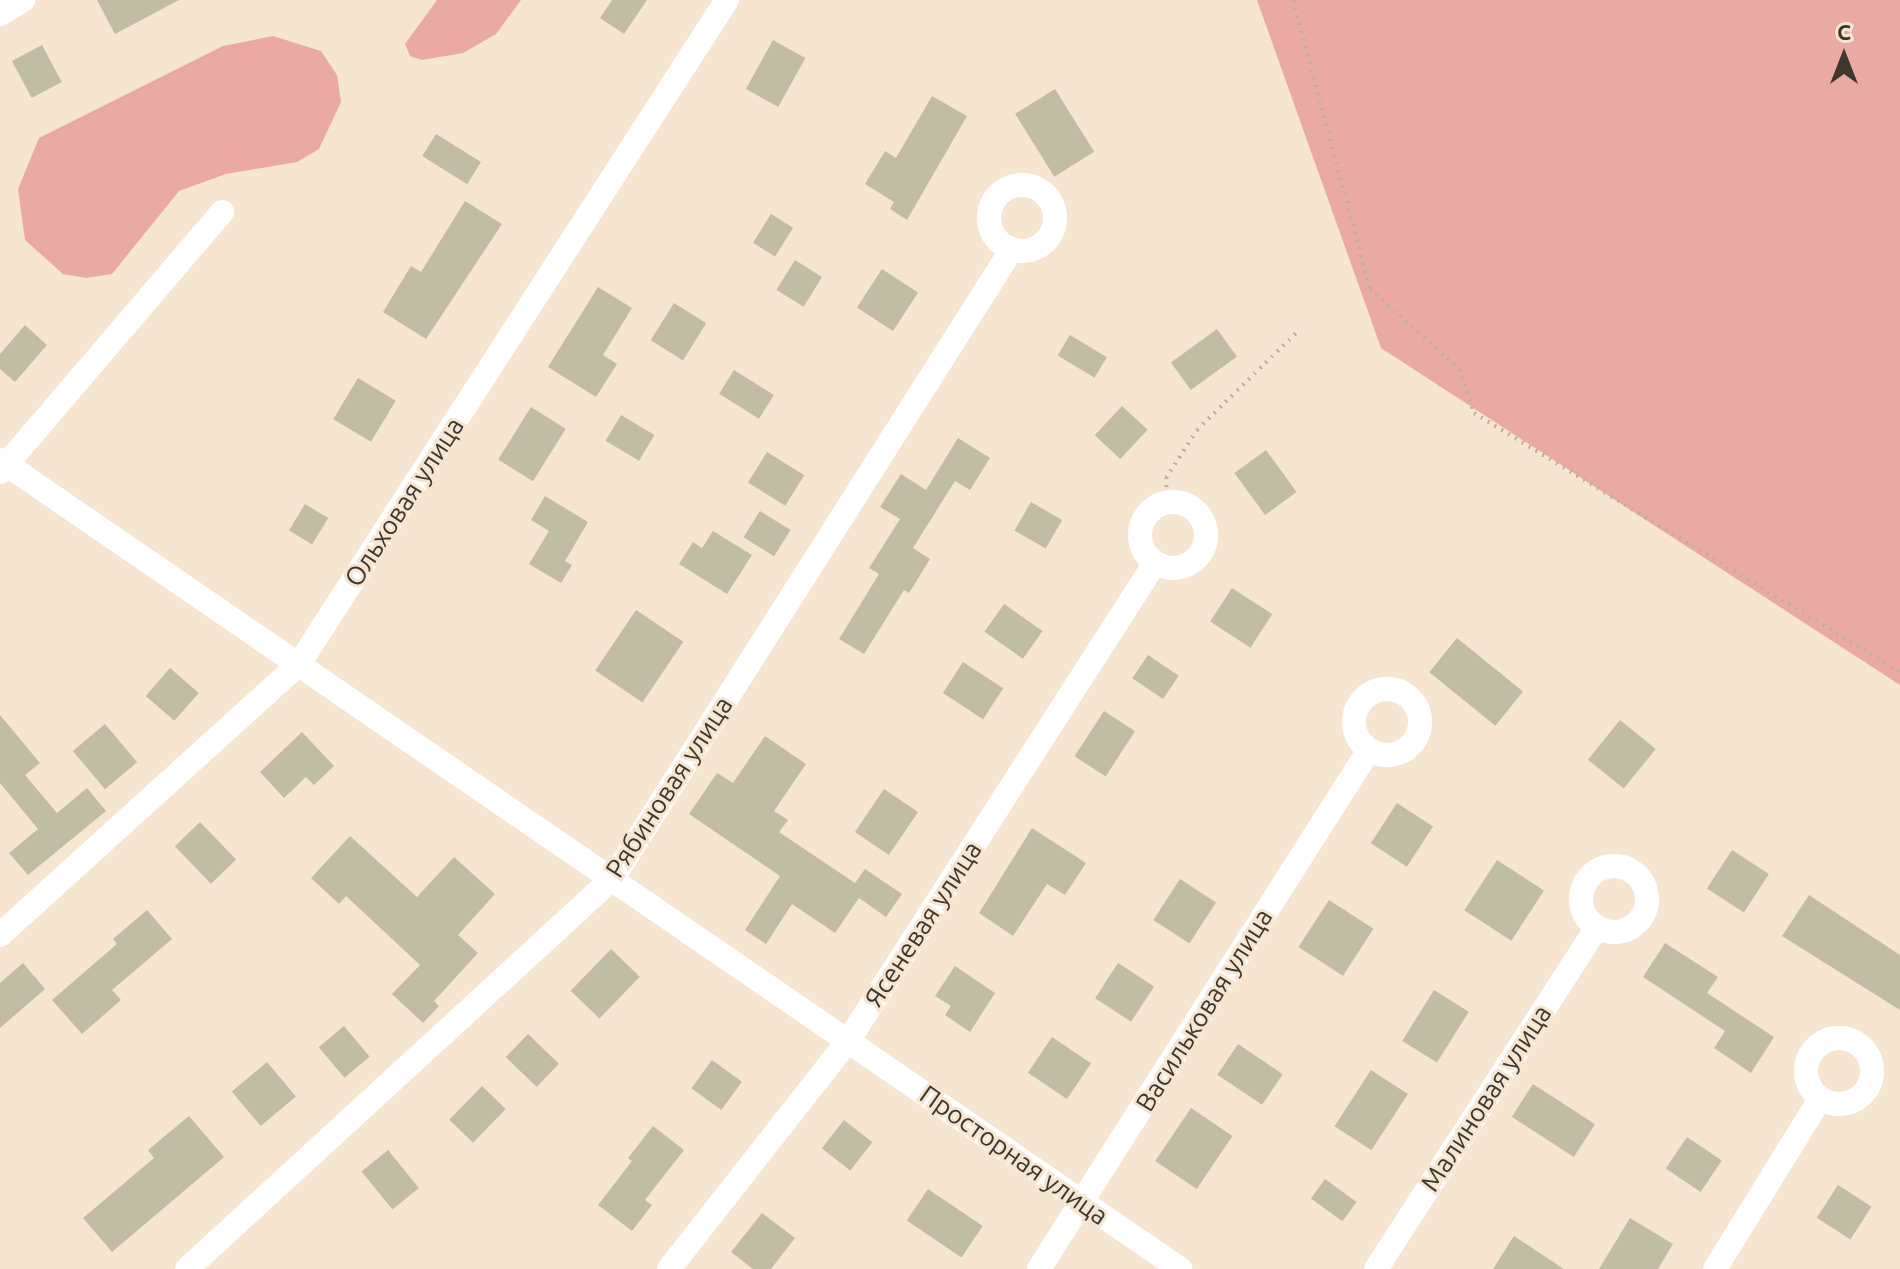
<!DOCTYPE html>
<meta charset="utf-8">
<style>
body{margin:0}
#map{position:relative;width:1900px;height:1269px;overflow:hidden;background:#f6e5d0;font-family:Ubuntu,sans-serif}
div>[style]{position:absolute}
.green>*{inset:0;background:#eba9a4}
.building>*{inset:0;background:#c1bda5;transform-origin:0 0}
.path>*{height:4px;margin-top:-2px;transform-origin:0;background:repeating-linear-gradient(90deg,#beb09f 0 2px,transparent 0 8px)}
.minor>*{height:24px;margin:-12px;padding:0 12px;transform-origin:12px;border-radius:12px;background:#fff}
.minor>.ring{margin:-12px;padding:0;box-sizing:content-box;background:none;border:24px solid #fff;border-radius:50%}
span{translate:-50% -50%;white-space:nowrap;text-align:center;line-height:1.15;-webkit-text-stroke:6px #f6e5d0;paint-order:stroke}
.street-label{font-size:26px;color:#3e372f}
.north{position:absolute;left:1804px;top:16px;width:80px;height:80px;-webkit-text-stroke:6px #f6e5d0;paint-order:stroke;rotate:0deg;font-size:22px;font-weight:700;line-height:32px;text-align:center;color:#3e372f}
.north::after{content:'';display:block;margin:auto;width:28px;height:36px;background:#3e372f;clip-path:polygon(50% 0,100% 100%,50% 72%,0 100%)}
</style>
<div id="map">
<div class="green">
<i style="clip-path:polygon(437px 0,521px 0,496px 34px,463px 53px,422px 60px,410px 56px,405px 44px)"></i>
<i style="clip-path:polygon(1257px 0,1900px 0,1900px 685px,1381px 348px)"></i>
<i style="clip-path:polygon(273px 36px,321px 51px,337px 75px,341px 102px,319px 149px,297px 162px,226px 174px,179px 191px,112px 274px,86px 278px,63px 274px,25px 240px,18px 189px,39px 138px,223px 46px)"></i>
</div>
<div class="building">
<i style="clip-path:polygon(97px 0,179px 0,115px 34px)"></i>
<i style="clip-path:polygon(612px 0,647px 0,624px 34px,600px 18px)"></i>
<i style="left:773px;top:40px;width:37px;height:56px;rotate:29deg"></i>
<i style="left:42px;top:45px;width:42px;height:34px;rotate:62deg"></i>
<i style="left:1055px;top:89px;width:74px;height:47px;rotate:58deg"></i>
<i style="clip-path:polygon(932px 96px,967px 116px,907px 220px,890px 209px,894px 202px,865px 184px,885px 151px,896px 158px)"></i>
<i style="left:436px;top:134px;width:53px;height:26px;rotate:32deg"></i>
<i style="clip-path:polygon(465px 201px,502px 224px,426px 339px,383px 312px,411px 266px,421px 272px)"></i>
<i style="left:771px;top:214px;width:26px;height:34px;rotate:32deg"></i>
<i style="left:795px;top:260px;width:32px;height:35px;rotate:32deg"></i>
<i style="left:882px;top:269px;width:43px;height:46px;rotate:33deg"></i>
<i style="clip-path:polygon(598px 287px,632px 308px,603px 355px,617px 364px,596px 397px,548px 367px)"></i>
<i style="left:674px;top:303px;width:38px;height:44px;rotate:32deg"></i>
<i style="clip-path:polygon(25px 325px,47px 345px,15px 382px,0 369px,0 354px)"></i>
<i style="left:1217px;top:329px;width:34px;height:57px;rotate:54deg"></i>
<i style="left:1070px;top:335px;width:43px;height:24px;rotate:31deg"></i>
<i style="left:734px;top:370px;width:47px;height:28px;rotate:32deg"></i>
<i style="left:358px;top:378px;width:44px;height:48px;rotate:31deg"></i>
<i style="left:1122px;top:406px;width:35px;height:40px;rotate:43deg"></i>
<i style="left:531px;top:407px;width:41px;height:62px;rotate:32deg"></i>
<i style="left:621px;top:415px;width:39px;height:30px;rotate:31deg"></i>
<i style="clip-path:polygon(958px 438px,990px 458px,970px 490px,955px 481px,913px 548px,930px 559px,909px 593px,904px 590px,864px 654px,839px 639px,879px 574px,869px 568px,900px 519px,880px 507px,901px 474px,926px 490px)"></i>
<i style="left:1266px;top:450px;width:52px;height:39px;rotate:54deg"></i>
<i style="left:767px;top:452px;width:44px;height:36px;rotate:32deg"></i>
<i style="clip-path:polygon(545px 496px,588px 522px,565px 561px,572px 565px,561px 583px,529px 564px,549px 531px,531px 520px)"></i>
<i style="left:1031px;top:502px;width:36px;height:33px;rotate:30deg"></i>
<i style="left:305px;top:504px;width:27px;height:31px;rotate:31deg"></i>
<i style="left:760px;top:511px;width:36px;height:31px;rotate:32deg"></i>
<i style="clip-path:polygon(713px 531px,752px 555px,727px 594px,679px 564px,693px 542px,702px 548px)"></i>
<i style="left:1232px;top:588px;width:48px;height:40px;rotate:33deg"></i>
<i style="left:1004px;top:604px;width:47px;height:34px;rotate:35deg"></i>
<i style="left:636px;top:610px;width:57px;height:73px;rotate:34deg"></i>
<i style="left:1457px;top:638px;width:85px;height:44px;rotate:39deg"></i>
<i style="left:1148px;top:655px;width:37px;height:28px;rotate:34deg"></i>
<i style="left:963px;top:662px;width:48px;height:37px;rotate:33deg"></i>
<i style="left:170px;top:668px;width:38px;height:37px;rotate:41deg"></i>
<i style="left:1104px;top:711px;width:37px;height:54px;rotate:33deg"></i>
<i style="clip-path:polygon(0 715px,40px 763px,25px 775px,57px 813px,87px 788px,106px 811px,28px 875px,9px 853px,38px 829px,0 783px)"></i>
<i style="left:1620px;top:720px;width:46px;height:51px;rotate:39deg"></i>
<i style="left:105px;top:724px;width:50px;height:42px;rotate:50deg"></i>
<i style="clip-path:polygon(302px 732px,334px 766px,314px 785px,306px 777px,284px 798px,260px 772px)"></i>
<i style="clip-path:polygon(765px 736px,806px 764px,774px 811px,788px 820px,779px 832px,855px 883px,865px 869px,902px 894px,886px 917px,859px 898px,835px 933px,792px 904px,766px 944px,745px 930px,780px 876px,689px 814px,717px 773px,733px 783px)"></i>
<i style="left:884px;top:789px;width:41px;height:52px;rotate:34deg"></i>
<i style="left:1397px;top:803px;width:43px;height:48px;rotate:33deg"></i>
<i style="left:200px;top:822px;width:52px;height:35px;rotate:46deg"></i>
<i style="clip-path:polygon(1032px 828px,1086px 863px,1065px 895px,1047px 884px,1013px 936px,979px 913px)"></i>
<i style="clip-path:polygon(350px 836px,417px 897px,454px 857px,495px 894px,458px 935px,478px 953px,434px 1001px,439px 1006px,423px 1023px,392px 994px,420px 965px,346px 896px,339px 904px,311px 878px)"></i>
<i style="left:1732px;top:850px;width:44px;height:46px;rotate:33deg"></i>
<i style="left:1497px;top:860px;width:56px;height:60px;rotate:33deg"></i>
<i style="left:1180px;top:879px;width:43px;height:49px;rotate:33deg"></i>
<i style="clip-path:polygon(1809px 895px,1900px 955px,1900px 1010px,1782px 936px)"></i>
<i style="left:1329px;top:900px;width:53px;height:56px;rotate:33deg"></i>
<i style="clip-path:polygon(147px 910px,172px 939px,112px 990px,121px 1000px,82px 1034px,52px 1000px,117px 944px,113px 939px)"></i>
<i style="clip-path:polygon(1665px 943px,1718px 977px,1707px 993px,1774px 1037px,1751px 1073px,1714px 1048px,1725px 1031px,1643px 977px)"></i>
<i style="left:611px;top:949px;width:40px;height:58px;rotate:44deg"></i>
<i style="clip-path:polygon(23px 963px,45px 989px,0 1028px,0 983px)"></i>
<i style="left:1118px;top:963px;width:43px;height:42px;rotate:33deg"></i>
<i style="clip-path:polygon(955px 966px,995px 993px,970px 1032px,945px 1015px,951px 1006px,935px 996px)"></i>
<i style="left:1434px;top:990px;width:41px;height:60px;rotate:32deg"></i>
<i style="left:344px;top:1026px;width:40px;height:33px;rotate:50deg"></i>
<i style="left:528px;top:1034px;width:43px;height:32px;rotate:44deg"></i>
<i style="left:1052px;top:1037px;width:47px;height:43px;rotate:34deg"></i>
<i style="left:1238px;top:1044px;width:54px;height:37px;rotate:34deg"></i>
<i style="left:712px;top:1060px;width:37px;height:35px;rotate:36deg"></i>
<i style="left:267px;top:1062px;width:45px;height:46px;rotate:50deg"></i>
<i style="left:1371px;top:1070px;width:44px;height:67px;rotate:33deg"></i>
<i style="left:1533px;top:1084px;width:74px;height:39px;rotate:33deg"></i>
<i style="left:482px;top:1086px;width:33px;height:47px;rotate:44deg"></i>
<i style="left:1191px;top:1108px;width:50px;height:64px;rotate:34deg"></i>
<i style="clip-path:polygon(189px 1116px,224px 1157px,112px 1252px,83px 1218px,154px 1158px,148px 1150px)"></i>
<i style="left:844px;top:1120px;width:36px;height:36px;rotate:38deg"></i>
<i style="clip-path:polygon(653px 1126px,684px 1150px,645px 1200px,652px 1205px,632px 1231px,598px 1205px,632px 1161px,628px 1158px)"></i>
<i style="left:1687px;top:1137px;width:42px;height:38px;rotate:34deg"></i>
<i style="left:388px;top:1150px;width:49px;height:34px;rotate:51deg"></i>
<i style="left:1325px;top:1179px;width:39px;height:24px;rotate:36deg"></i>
<i style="left:1838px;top:1185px;width:40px;height:39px;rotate:33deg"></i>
<i style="left:928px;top:1189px;width:66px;height:38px;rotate:34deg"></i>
<i style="clip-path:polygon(762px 1213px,795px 1238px,771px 1269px,753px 1269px,731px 1252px)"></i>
<i style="clip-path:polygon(1630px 1218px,1673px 1244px,1658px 1269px,1599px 1269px)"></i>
<i style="clip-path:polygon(1514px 1236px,1564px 1269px,1493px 1269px)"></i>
</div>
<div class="path">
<i style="left:1293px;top:0;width:299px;rotate:75.1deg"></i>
<i style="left:1370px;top:289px;width:120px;rotate:42deg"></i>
<i style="left:1459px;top:369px;width:46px;rotate:71.2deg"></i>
<i style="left:1474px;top:413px;width:499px;rotate:31.3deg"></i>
<i style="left:1167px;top:503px;width:25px;rotate:-92deg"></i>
<i style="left:1166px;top:478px;width:57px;rotate:-57.1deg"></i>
<i style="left:1197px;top:430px;width:143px;rotate:-44.4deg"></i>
</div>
<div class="minor">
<i style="left:0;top:14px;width:27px;rotate:-31deg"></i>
<i class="ring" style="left:989px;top:185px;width:42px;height:42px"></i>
<i style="left:0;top:460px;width:1431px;rotate:34.43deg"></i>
<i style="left:0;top:472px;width:342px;rotate:-49.5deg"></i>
<i class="ring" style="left:1140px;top:502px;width:42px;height:42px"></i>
<i class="ring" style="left:1354px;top:689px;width:42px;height:42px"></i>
<i class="ring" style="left:1581px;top:866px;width:42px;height:42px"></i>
<i style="left:0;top:935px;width:404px;rotate:-42.2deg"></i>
<i style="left:299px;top:664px;width:790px;rotate:-57.2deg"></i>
<i class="ring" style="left:1806px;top:1038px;width:42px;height:42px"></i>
<i style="left:187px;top:1269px;width:578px;rotate:-42.55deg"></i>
<i style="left:613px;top:878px;width:745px;rotate:-57.61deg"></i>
<i style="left:669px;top:1269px;width:290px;rotate:-51.9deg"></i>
<i style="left:848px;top:1041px;width:568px;rotate:-57.29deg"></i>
<i style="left:1039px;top:1269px;width:615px;rotate:-57.55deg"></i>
<i style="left:1376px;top:1269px;width:407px;rotate:-57.1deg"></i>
<i style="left:1715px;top:1269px;width:200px;rotate:-58.3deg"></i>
</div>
<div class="street-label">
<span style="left:404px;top:502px;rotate:-57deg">Ольховая улица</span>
<span style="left:669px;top:787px;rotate:-57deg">Рябиновая улица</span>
<span style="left:923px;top:924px;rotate:-57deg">Ясеневая улица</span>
<span style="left:1204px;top:1010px;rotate:-58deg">Васильковая улица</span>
<span style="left:1486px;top:1098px;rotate:-57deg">Малиновая улица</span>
<span style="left:1014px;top:1155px;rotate:35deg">Просторная улица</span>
</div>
<div class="north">С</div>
</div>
